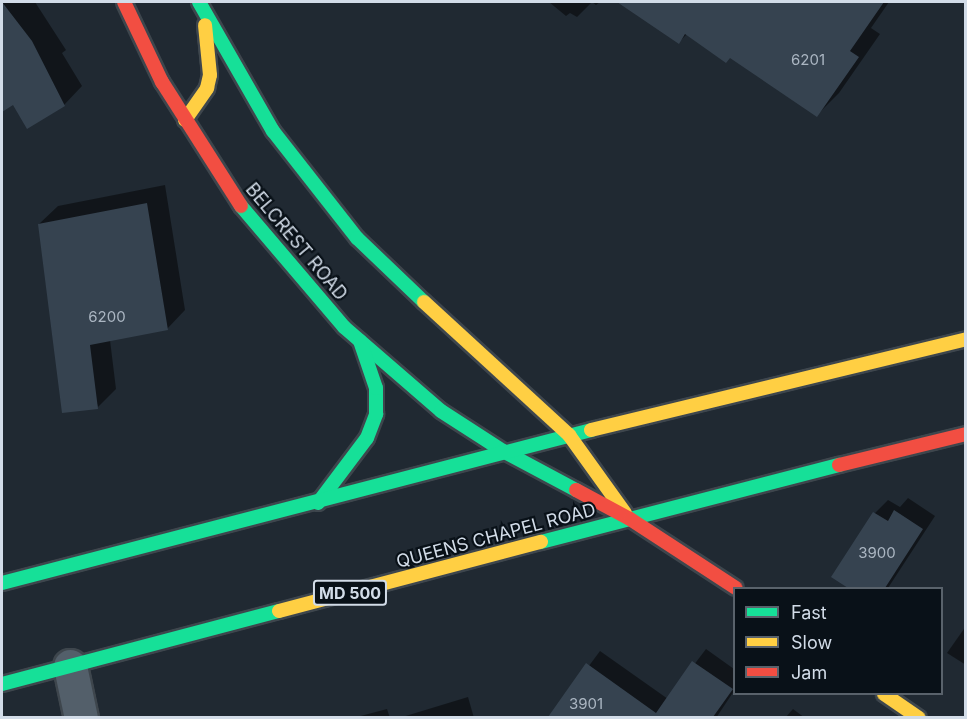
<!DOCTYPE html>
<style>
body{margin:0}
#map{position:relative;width:967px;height:719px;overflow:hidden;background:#202932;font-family:Inter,sans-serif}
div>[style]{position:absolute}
.shadow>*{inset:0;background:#0007}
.building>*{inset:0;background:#364350}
.roads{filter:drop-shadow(2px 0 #3e464d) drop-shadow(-2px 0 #3e464d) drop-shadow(0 2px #3e464d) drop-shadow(0 -2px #3e464d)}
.street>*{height:33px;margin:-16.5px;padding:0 16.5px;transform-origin:16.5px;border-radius:16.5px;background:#535f6a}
.fast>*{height:14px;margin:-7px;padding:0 7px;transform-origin:7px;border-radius:7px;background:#16e098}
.slow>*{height:14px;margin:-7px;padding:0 7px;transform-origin:7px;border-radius:7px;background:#ffcf43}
.jam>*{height:14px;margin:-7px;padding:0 7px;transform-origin:7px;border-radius:7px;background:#f24e42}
span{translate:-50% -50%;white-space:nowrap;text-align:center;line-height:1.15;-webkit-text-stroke:4.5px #091118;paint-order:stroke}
.number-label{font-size:15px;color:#abb6c2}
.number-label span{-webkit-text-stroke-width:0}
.shield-label span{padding:2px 4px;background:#091118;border:2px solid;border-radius:4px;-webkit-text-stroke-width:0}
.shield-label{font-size:16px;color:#d2dce8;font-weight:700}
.street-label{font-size:18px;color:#d2dce8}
.frame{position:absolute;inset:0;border:3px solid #d2dce8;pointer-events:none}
.legend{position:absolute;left:733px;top:587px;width:210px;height:108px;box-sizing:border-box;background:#091118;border:2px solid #59626b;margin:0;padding:8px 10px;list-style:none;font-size:18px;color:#d2dce8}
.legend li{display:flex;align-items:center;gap:12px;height:30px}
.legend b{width:30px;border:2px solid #59626b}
</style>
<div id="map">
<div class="shadow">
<i style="clip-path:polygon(6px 2px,35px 2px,66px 50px,62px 53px,82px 86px,64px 105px,14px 103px,2px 110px,2px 4px)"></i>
<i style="clip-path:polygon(549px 2px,600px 2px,596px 5px,592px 2px,577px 17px,570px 13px,566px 16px)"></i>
<i style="clip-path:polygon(620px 2px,889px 2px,871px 28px,880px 34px,839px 93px,817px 115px,730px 56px,687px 34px,679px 42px)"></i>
<i style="clip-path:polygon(165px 185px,185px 310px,167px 329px,110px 340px,116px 389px,98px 407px,39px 224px,58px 206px)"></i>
<i style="clip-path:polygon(908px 498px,935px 516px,888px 588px,851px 588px,833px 577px,875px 513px,888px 500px,900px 507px)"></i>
<i style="clip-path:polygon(966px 626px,966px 665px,947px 653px)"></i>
<i style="clip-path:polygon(706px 649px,734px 669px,734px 691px,716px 718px,550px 718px,600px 651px,668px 699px)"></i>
<i style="clip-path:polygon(468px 697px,474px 718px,399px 718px)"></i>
<i style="clip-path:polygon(387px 709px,390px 718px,353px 718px)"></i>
<i style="clip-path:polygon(793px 709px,805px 718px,785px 718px)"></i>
</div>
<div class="building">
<i style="clip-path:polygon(2px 2px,32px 41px,65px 106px,27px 129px,13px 105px,2px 112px)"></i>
<i style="clip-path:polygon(617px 2px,884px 2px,850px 51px,859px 57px,817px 117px,730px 58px,726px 63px,685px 34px,679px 44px)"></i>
<i style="clip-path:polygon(147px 203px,168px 330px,90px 345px,98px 409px,62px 413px,38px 224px)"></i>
<i style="clip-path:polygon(894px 510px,923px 529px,885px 588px,848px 588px,831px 577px,873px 512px,888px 521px)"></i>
<i style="clip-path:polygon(692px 661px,733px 689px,713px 717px,548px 717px,586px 663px,656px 713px)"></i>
</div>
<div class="roads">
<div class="street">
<i style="left:70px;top:666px;width:53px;rotate:78.1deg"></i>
</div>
<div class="fast">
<i style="left:199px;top:2px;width:149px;rotate:60.2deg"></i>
<i style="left:273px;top:131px;width:136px;rotate:51.9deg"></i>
<i style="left:357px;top:238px;width:93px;rotate:43.7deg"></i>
<i style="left:241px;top:206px;width:159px;rotate:49.6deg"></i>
<i style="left:344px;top:327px;width:128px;rotate:40.9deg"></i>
<i style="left:441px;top:411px;width:74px;rotate:32.8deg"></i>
<i style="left:503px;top:451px;width:83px;rotate:28.1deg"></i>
<i style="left:318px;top:503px;width:81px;rotate:-53deg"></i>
<i style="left:367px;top:438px;width:26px;rotate:-69deg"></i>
<i style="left:376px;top:414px;width:26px;rotate:-90deg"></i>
<i style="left:376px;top:388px;width:50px;rotate:-108.8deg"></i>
<i style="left:541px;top:542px;width:308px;rotate:-14.5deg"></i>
<i style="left:2px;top:583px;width:609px;rotate:-14.56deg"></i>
<i style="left:2px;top:684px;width:286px;rotate:-14.8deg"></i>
</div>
<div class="slow">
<i style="left:185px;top:120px;width:39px;rotate:-55deg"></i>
<i style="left:207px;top:88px;width:13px;rotate:-77deg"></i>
<i style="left:210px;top:75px;width:50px;rotate:-95.7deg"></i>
<i style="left:424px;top:302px;width:197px;rotate:42.5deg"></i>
<i style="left:569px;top:435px;width:96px;rotate:54.3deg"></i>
<i style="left:591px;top:430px;width:386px;rotate:-13.6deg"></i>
<i style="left:279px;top:611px;width:271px;rotate:-14.8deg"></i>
<i style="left:884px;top:694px;width:42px;rotate:34.4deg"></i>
</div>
<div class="jam">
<i style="left:124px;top:2px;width:89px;rotate:64.6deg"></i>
<i style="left:162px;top:82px;width:147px;rotate:57.5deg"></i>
<i style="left:839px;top:465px;width:131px;rotate:-13.7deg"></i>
<i style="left:576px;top:490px;width:61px;rotate:28.2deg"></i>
<i style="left:630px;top:519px;width:126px;rotate:33.1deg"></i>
</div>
</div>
<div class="number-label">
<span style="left:808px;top:60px">6201</span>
<span style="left:107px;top:317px">6200</span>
<span style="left:877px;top:553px">3900</span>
<span style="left:586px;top:704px">3901</span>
</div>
<div class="shield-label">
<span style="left:350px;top:593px">MD 500</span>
</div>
<div class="street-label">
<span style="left:296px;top:242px;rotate:50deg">BELCREST ROAD</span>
<span style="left:496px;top:536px;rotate:-15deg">QUEENS CHAPEL ROAD</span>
</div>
<div class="frame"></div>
<ul class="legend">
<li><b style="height:8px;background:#16e098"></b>Fast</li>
<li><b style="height:8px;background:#ffcf43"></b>Slow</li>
<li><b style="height:8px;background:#f24e42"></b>Jam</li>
</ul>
</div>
